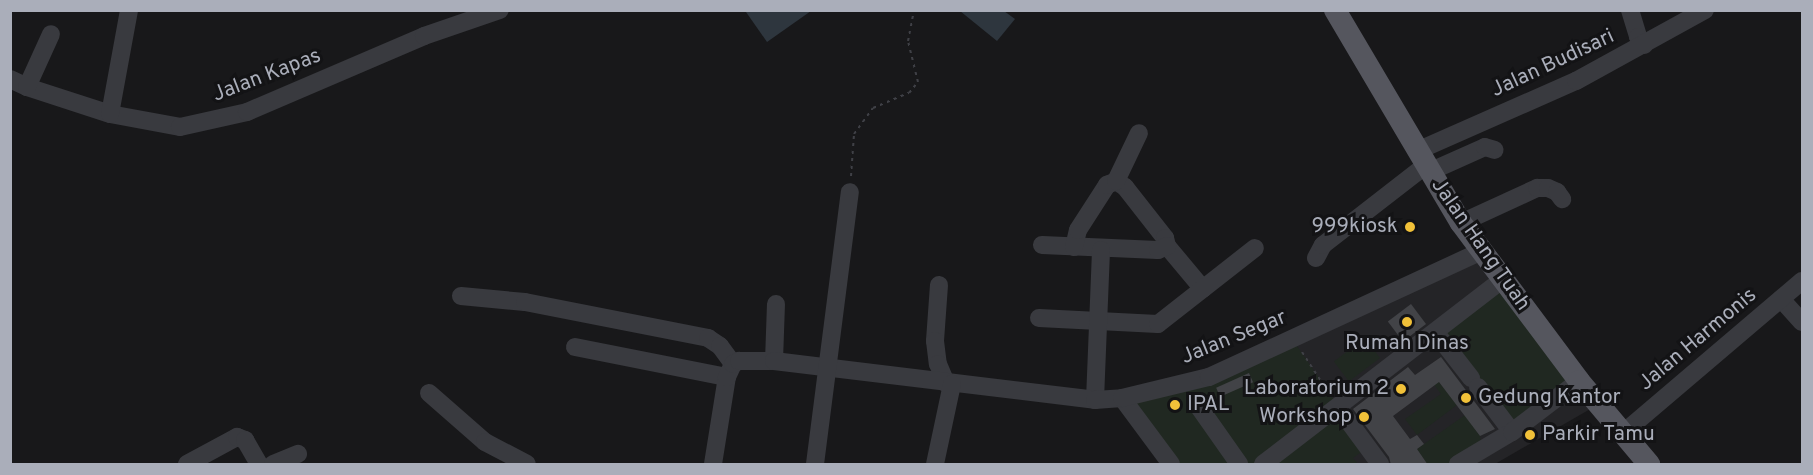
<!DOCTYPE html>
<style>
body{margin:0}
#map{position:relative;width:1813px;height:475px;overflow:hidden;background:#18181a;font-family:Overpass,sans-serif}
div>[style]{position:absolute}
.built>*{inset:0;background:#242427}
.green>*{inset:0;background:#202821;transform-origin:0 0}
.water>*{inset:0;background:#2e363e}
.building>*{inset:0;background:#424347;transform-origin:0 0}
.path>*{height:2px;margin-top:-1px;transform-origin:0;background:repeating-linear-gradient(90deg,#3f4046 0 3px,transparent 0 7.5px)}
.minor>*{height:18px;margin:-9px;padding:0 9px;transform-origin:9px;border-radius:9px;background:#393a3f}
.major>*{height:22px;margin:-11px;padding:0 11px;transform-origin:11px;border-radius:11px;background:#55565e}
.dots>*{width:16px;height:16px;translate:-50% -50%;box-sizing:border-box;border:3px solid #131315;border-radius:50%}
span{translate:-50% -50%;white-space:nowrap;text-align:center;line-height:1.15;-webkit-text-stroke:6px #131315;paint-order:stroke}
.street-label{font-size:21px;color:#aaaeba}
.poi-label{font-size:21px;color:#aaaeba}
.right{translate:-100% -50%;text-align:right}
.left{translate:0 -50%;text-align:left}
.frame{position:absolute;inset:0;border:12px solid #aaaeba;pointer-events:none}
</style>
<div id="map">
<div class="built">
<i style="clip-path:polygon(1480px 256px,1592px 408px,1495px 464px,1176px 464px,1209px 380px)"></i>
</div>
<div class="green">
<i style="left:1499px;top:282px;width:128px;height:81px;rotate:54deg"></i>
<i style="left:1365px;top:338px;width:25px;height:39px;rotate:53deg"></i>
<i style="clip-path:polygon(1295px 343px,1367px 448px,1353px 458px,1358px 464px,1176px 464px,1128px 401px)"></i>
<i style="clip-path:polygon(1431px 372px,1457px 405px,1417px 435px,1405px 419px,1441px 394px,1427px 375px)"></i>
<i style="clip-path:polygon(1465px 415px,1480px 436px,1481px 442px,1453px 464px,1427px 464px,1417px 449px)"></i>
</div>
<div class="water">
<i style="clip-path:polygon(748px 10px,811px 10px,811px 11px,767px 42px,746px 12px)"></i>
<i style="clip-path:polygon(960px 11px,1004px 11px,1015px 19px,997px 41px)"></i>
</div>
<div class="building">
<i style="left:1411px;top:304px;width:25px;height:29px;rotate:53deg"></i>
<i style="clip-path:polygon(1441px 357px,1495px 429px,1480px 436px,1439px 382px,1393px 416px,1410px 439px,1417px 435px,1424px 444px,1417px 449px,1428px 465px,1391px 465px,1389px 457px,1353px 409px,1408px 367px,1415px 375px)"></i>
<i style="left:1249px;top:373px;width:10px;height:36px;rotate:66deg"></i>
</div>
<div class="path">
<i style="left:851px;top:176px;width:42px;rotate:-85.9deg"></i>
<i style="left:854px;top:134px;width:32px;rotate:-54deg"></i>
<i style="left:873px;top:108px;width:39px;rotate:-23deg"></i>
<i style="left:909px;top:93px;width:14px;rotate:-51deg"></i>
<i style="left:918px;top:82px;width:42px;rotate:-103.7deg"></i>
<i style="left:908px;top:41px;width:32px;rotate:-79deg"></i>
<i style="left:1302px;top:352px;width:51px;rotate:56.9deg"></i>
</div>
<div class="minor">
<i style="left:1630px;top:10px;width:28px;rotate:73deg"></i>
<i style="left:1638px;top:37px;width:10px;rotate:53deg"></i>
<i style="left:10px;top:79px;width:19px;rotate:25deg"></i>
<i style="left:27px;top:87px;width:87px;rotate:18deg"></i>
<i style="left:110px;top:114px;width:71px;rotate:10.5deg"></i>
<i style="left:180px;top:127px;width:69px;rotate:-12.6deg"></i>
<i style="left:247px;top:112px;width:193px;rotate:-23.2deg"></i>
<i style="left:424px;top:36px;width:80px;rotate:-18.9deg"></i>
<i style="left:27px;top:87px;width:58px;rotate:-65.6deg"></i>
<i style="left:110px;top:114px;width:106px;rotate:-79.6deg"></i>
<i style="left:1417px;top:151px;width:174px;rotate:-23.8deg"></i>
<i style="left:1576px;top:81px;width:147px;rotate:-28.8deg"></i>
<i style="left:1429px;top:172px;width:61px;rotate:-24.1deg"></i>
<i style="left:1485px;top:147px;width:10px;rotate:17deg"></i>
<i style="left:1116px;top:181px;width:11px;rotate:34deg"></i>
<i style="left:1125px;top:187px;width:65px;rotate:51.9deg"></i>
<i style="left:1165px;top:238px;width:8px;rotate:76deg"></i>
<i style="left:1167px;top:246px;width:56px;rotate:50.1deg"></i>
<i style="left:1461px;top:223px;width:84px;rotate:-24.7deg"></i>
<i style="left:1537px;top:188px;width:11px"></i>
<i style="left:1548px;top:188px;width:10px;rotate:24deg"></i>
<i style="left:1557px;top:192px;width:9px;rotate:54deg"></i>
<i style="left:1042px;top:245px;width:116px;rotate:2.5deg"></i>
<i style="left:1158px;top:250px;width:10px;rotate:-24deg"></i>
<i style="left:1074px;top:247px;width:17px;rotate:-77deg"></i>
<i style="left:1078px;top:230px;width:54px;rotate:-57.2deg"></i>
<i style="left:1107px;top:185px;width:10px;rotate:-24deg"></i>
<i style="left:1116px;top:181px;width:53px;rotate:-64.4deg"></i>
<i style="left:1316px;top:258px;width:15px;rotate:-62deg"></i>
<i style="left:1323px;top:245px;width:129px;rotate:-37.8deg"></i>
<i style="left:939px;top:285px;width:56px;rotate:94.1deg"></i>
<i style="left:935px;top:341px;width:23px;rotate:83deg"></i>
<i style="left:938px;top:364px;width:21px;rotate:67deg"></i>
<i style="left:461px;top:296px;width:64px;rotate:5.4deg"></i>
<i style="left:525px;top:302px;width:187px;rotate:11.1deg"></i>
<i style="left:708px;top:338px;width:14px;rotate:34deg"></i>
<i style="left:720px;top:346px;width:22px;rotate:54deg"></i>
<i style="left:1781px;top:299px;width:31px;rotate:48deg"></i>
<i style="left:1039px;top:318px;width:119px;rotate:2.9deg"></i>
<i style="left:1158px;top:324px;width:123px;rotate:-38.1deg"></i>
<i style="left:1436px;top:333px;width:57px;rotate:52.1deg"></i>
<i style="left:575px;top:347px;width:155px;rotate:11.2deg"></i>
<i style="left:774px;top:361px;width:57px;rotate:-88deg"></i>
<i style="left:1478px;top:387px;width:56px;rotate:52.9deg"></i>
<i style="left:429px;top:393px;width:74px;rotate:41.2deg"></i>
<i style="left:485px;top:442px;width:47px;rotate:27.6deg"></i>
<i style="left:1122px;top:398px;width:82px;rotate:53.4deg"></i>
<i style="left:1095px;top:400px;width:150px;rotate:-87.7deg"></i>
<i style="left:1199px;top:407px;width:70px;rotate:54.9deg"></i>
<i style="left:1338px;top:407px;width:71px;rotate:53.6deg"></i>
<i style="left:1622px;top:434px;width:236px;rotate:-40.4deg"></i>
<i style="left:187px;top:464px;width:57px;rotate:-28.4deg"></i>
<i style="left:237px;top:437px;width:9px;rotate:21deg"></i>
<i style="left:245px;top:440px;width:28px;rotate:60deg"></i>
<i style="left:273px;top:464px;width:27px;rotate:-22deg"></i>
<i style="left:713px;top:464px;width:88px;rotate:-80.9deg"></i>
<i style="left:727px;top:377px;width:14px;rotate:-65deg"></i>
<i style="left:733px;top:364px;width:7px;rotate:-27deg"></i>
<i style="left:739px;top:361px;width:35px"></i>
<i style="left:774px;top:361px;width:323px;rotate:6.9deg"></i>
<i style="left:1095px;top:400px;width:27px;rotate:-4deg"></i>
<i style="left:1122px;top:398px;width:89px;rotate:-13.6deg"></i>
<i style="left:1209px;top:377px;width:301px;rotate:-24.8deg"></i>
<i style="left:815px;top:464px;width:274px;rotate:-82.7deg"></i>
<i style="left:935px;top:464px;width:82px;rotate:-78deg"></i>
<i style="left:1263px;top:464px;width:302px;rotate:-37.6deg"></i>
<i style="left:1458px;top:464px;width:63px;rotate:-30.7deg"></i>
<i style="left:1512px;top:432px;width:84px;rotate:-37.3deg"></i>
</div>
<div class="major">
<i style="left:1335px;top:10px;width:247px;rotate:59.4deg"></i>
<i style="left:1461px;top:223px;width:197px;rotate:53.2deg"></i>
<i style="left:1579px;top:381px;width:109px;rotate:49.9deg"></i>
</div>
<div class="dots">
<i style="left:1410px;top:227px;background:#f1c139"></i>
<i style="left:1407px;top:322px;background:#f1c139"></i>
<i style="left:1401px;top:389px;background:#f1c139"></i>
<i style="left:1466px;top:398px;background:#f1c139"></i>
<i style="left:1175px;top:405px;background:#f1c139"></i>
<i style="left:1364px;top:417px;background:#f1c139"></i>
<i style="left:1530px;top:435px;background:#f1c139"></i>
</div>
<div class="street-label">
<span style="left:1553px;top:64px;rotate:-25deg">Jalan Budisari</span>
<span style="left:267px;top:76px;rotate:-21deg">Jalan Kapas</span>
<span style="left:1480px;top:245px;rotate:55deg">Jalan Hang Tuah</span>
<span style="left:1234px;top:338px;rotate:-22deg">Jalan Segar</span>
<span style="left:1698px;top:340px;rotate:-40deg">Jalan Harmonis</span>
</div>
<div class="poi-label">
<span class="right" style="left:1398px;top:227px">999kiosk</span>
<span style="left:1407px;top:344px">Rumah Dinas</span>
<span class="right" style="left:1389px;top:389px">Laboratorium 2</span>
<span class="left" style="left:1478px;top:398px">Gedung Kantor</span>
<span class="left" style="left:1187px;top:405px">IPAL</span>
<span class="right" style="left:1352px;top:417px">Workshop</span>
<span class="left" style="left:1542px;top:435px">Parkir Tamu</span>
</div>
<div class="frame"></div>
</div>
